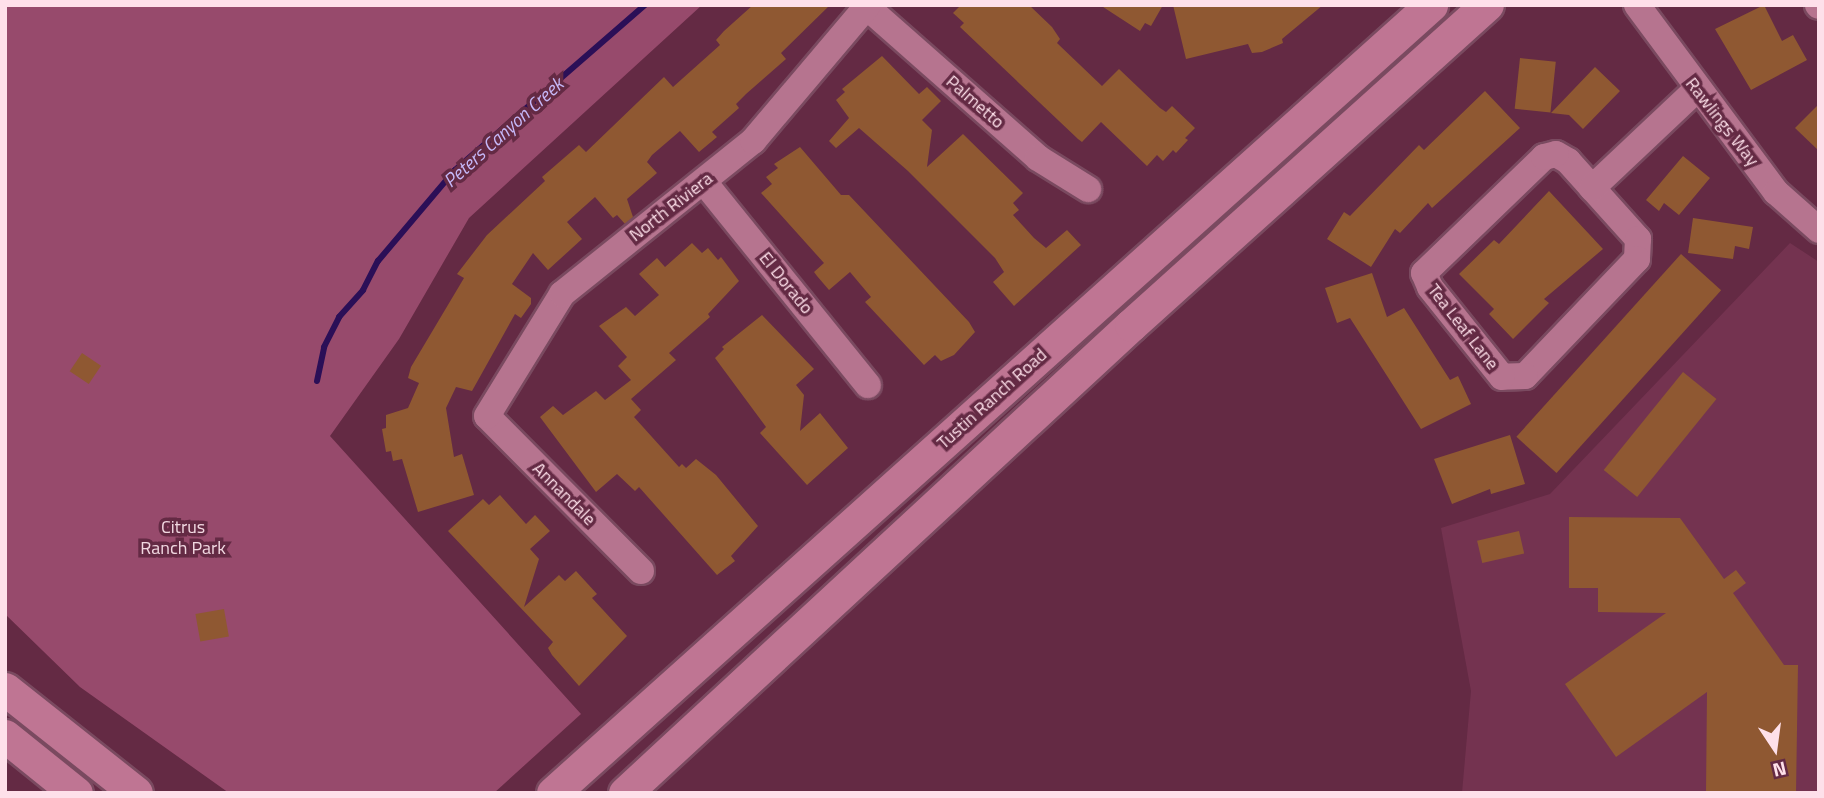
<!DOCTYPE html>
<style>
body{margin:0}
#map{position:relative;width:1824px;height:798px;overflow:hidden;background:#642a44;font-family:"Titillium Web",sans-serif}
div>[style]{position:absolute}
.built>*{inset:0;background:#743350}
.green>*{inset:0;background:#974a6c}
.stream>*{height:6px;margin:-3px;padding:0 3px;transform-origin:3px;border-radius:3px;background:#2b0f57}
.building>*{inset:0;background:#8f5832;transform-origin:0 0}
.roads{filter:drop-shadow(2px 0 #7a4a60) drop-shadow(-2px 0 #7a4a60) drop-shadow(0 2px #7a4a60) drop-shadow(0 -2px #7a4a60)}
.minor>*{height:26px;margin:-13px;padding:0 13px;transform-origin:13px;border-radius:13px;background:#b6748f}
.major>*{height:33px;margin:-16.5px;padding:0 16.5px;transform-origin:16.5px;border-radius:16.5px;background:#bf7593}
span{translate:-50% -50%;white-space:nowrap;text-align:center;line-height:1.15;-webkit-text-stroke:7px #642a44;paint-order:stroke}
.street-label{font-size:18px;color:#fee0ea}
.park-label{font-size:18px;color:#f2d9e2}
.water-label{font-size:19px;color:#c6b8f8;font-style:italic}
.frame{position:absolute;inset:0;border:7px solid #fee0ea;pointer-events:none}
.north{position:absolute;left:1740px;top:714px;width:70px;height:70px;-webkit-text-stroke:5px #642a44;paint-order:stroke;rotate:167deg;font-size:19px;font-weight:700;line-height:28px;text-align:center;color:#fee0ea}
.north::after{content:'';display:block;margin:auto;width:24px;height:32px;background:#fee0ea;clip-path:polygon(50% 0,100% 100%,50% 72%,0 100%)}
</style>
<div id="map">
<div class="built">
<i style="clip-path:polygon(1790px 243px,1819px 262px,1819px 793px,1462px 793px,1471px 691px,1441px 528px,1550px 494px)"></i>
</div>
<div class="green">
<i style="clip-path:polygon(5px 5px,702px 5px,469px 218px,399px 339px,330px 436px,581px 714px,494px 793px,229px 793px,80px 687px,5px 614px)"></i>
</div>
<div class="stream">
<i style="left:317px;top:381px;width:35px;rotate:-78deg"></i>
<i style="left:324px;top:347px;width:34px;rotate:-63deg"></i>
<i style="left:339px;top:317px;width:36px;rotate:-48deg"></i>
<i style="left:363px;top:290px;width:33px;rotate:-63deg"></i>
<i style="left:378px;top:261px;width:119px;rotate:-49.8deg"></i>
<i style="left:455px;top:170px;width:252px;rotate:-41deg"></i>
</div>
<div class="building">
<i style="clip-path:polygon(753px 5px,830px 5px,781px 53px,786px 59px,746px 94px,736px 104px,739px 108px,712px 132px,717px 137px,699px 152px,680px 131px,652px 155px,647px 162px,657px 173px,627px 199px,633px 217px,625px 224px,617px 215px,613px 218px,595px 197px,567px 222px,582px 239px,548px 270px,533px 253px,512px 284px,531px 298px,531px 304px,521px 318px,515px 314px,472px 391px,456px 387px,446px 408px,454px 457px,462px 454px,474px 495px,418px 512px,402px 459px,393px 461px,391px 451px,386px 452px,382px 429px,386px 428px,386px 415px,408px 408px,419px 383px,408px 378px,411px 367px,464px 278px,457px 274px,487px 235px,545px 181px,542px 177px,579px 145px,586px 152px,664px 77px,673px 87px,720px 45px,716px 40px,724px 31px)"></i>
<i style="clip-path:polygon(961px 5px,1029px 5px,1052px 27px,1060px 39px,1057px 43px,1102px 86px,1119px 69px,1160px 108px,1166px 112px,1172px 106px,1195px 128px,1185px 138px,1188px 140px,1176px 153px,1173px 150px,1163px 161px,1157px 155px,1147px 166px,1101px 122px,1082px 142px,1078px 139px,960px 27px,964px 23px,953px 13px)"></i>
<i style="clip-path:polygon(1100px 5px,1163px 5px,1151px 26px,1145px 23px,1140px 31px)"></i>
<i style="clip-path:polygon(1173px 5px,1323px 5px,1282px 39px,1283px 43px,1262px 52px,1252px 53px,1248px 44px,1186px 59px)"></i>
<i style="clip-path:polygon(1764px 5px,1782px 41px,1793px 35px,1807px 60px,1751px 90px,1715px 29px)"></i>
<i style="clip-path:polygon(882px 56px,919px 94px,927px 87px,941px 101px,922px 120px,932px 130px,927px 167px,963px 134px,1023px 193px,1013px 203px,1019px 210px,1013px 215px,1034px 238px,1046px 248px,1067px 230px,1081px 245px,1014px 306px,993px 282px,1004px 272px,995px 258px,908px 171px,859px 128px,836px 148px,829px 141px,849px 118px,836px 100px,845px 92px,842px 89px)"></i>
<i style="left:1520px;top:58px;width:36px;height:51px;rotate:6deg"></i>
<i style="clip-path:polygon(1595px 67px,1620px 91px,1583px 129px,1569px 115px,1551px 113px)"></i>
<i style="clip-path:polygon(1485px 91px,1520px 128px,1432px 208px,1428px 203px,1400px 233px,1395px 229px,1371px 267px,1327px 239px,1344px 212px,1350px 216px,1419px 145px,1424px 150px)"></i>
<i style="clip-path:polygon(1819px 104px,1819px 151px,1795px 128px)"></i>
<i style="clip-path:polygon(800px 147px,841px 195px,849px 195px,969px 322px,975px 332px,954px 355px,941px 361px,935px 355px,924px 365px,865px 302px,871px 297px,850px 272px,829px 290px,817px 276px,814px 272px,824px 263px,761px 193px,772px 184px,766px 177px,778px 168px,774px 164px)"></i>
<i style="clip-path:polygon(1683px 156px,1710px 178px,1679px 215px,1664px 203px,1659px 211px,1646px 200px)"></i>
<i style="clip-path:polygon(1549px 191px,1603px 249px,1544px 299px,1549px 303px,1513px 339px,1489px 314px,1494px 309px,1459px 274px,1494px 240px,1499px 244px)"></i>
<i style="clip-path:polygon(1693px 218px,1753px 227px,1749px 249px,1735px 246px,1733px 259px,1688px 253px)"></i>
<i style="clip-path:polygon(692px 243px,702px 253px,708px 248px,718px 260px,721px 257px,739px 281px,708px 314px,710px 317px,669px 353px,676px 360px,631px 399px,641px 410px,634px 417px,679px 467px,682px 464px,686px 468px,696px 459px,716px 475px,758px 526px,731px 556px,735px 561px,717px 575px,639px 487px,635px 491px,617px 474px,596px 492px,540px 417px,553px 406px,563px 415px,596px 391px,605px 400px,631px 380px,618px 366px,627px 357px,599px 326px,626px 307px,635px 316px,659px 295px,639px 274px,657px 258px,665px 267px)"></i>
<i style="left:1681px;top:254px;width:54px;height:246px;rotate:42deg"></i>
<i style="clip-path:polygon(1372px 273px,1387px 317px,1404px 308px,1450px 380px,1458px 376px,1471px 404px,1421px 429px,1350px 318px,1337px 323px,1325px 288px)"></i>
<i style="clip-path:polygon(762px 315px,814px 369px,796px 385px,804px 395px,800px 431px,820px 413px,848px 448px,807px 485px,760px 433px,766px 427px,715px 358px,724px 349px,722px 347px)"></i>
<i style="left:82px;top:353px;width:23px;height:22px;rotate:34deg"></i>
<i style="left:1683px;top:372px;width:43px;height:126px;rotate:39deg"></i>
<i style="clip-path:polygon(1510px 435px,1525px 484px,1491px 494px,1490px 489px,1452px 504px,1434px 459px)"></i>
<i style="clip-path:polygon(500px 495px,526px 524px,535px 515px,550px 531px,530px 549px,539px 559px,524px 607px,559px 575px,565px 581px,576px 571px,597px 594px,592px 598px,627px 636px,579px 686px,552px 655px,548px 648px,553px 642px,448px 531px,483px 499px,489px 505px)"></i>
<i style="clip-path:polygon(1569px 517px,1680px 518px,1724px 579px,1736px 570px,1746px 583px,1733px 593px,1784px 665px,1798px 665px,1796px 793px,1706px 793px,1707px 692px,1616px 757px,1565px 684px,1666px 613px,1598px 612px,1598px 588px,1569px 588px)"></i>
<i style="left:1519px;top:531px;width:23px;height:43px;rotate:77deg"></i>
<i style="left:224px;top:609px;width:28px;height:29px;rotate:80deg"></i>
</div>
<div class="roads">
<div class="minor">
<i style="left:1637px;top:5px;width:233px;rotate:53.4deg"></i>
<i style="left:1776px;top:192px;width:57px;rotate:41.5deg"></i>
<i style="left:1818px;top:5px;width:1px;rotate:45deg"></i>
<i style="left:867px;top:7px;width:228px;rotate:41.4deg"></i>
<i style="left:1038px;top:158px;width:59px;rotate:31.8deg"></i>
<i style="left:1556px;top:154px;width:14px;rotate:30deg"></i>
<i style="left:1568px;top:161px;width:105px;rotate:48.1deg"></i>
<i style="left:1638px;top:239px;width:20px;rotate:93deg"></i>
<i style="left:1637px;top:259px;width:162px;rotate:133.7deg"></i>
<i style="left:1525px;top:376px;width:23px;rotate:178deg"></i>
<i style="left:1502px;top:377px;width:115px;rotate:-128.7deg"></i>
<i style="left:1430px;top:287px;width:15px;rotate:-113deg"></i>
<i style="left:1424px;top:273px;width:167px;rotate:-44deg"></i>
<i style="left:1544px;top:157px;width:12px;rotate:-14deg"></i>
<i style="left:704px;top:182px;width:261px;rotate:51.1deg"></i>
<i style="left:1592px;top:188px;width:143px;rotate:-43.3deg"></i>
<i style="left:641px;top:571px;width:218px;rotate:-134.8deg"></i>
<i style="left:487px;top:416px;width:143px;rotate:-58.4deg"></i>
<i style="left:562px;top:294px;width:245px;rotate:-38.7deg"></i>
<i style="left:753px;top:141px;width:178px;rotate:-49.8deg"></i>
</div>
<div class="major">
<i style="left:5px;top:689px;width:167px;rotate:38.4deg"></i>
<i style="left:5px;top:736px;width:91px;rotate:38.8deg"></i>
<i style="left:553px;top:793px;width:1180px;rotate:-41.91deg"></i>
<i style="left:625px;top:793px;width:689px;rotate:-42.77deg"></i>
<i style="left:1131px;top:325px;width:479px;rotate:-42deg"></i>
</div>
</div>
<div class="street-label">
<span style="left:975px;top:102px;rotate:41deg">Palmetto</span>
<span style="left:1722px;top:122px;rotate:52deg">Rawlings Way</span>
<span style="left:671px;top:207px;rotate:-38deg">North Riviera</span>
<span style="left:786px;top:283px;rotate:51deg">El Dorado</span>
<span style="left:1463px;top:327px;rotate:52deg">Tea Leaf Lane</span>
<span style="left:992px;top:399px;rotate:-42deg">Tustin Ranch Road</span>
<span style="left:564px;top:494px;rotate:45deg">Annandale</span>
</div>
<div class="park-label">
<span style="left:183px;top:538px">Citrus<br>Ranch Park</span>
</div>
<div class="water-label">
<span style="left:503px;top:132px;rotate:-42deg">Peters Canyon Creek</span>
</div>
<div class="frame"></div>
<div class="north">N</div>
</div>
